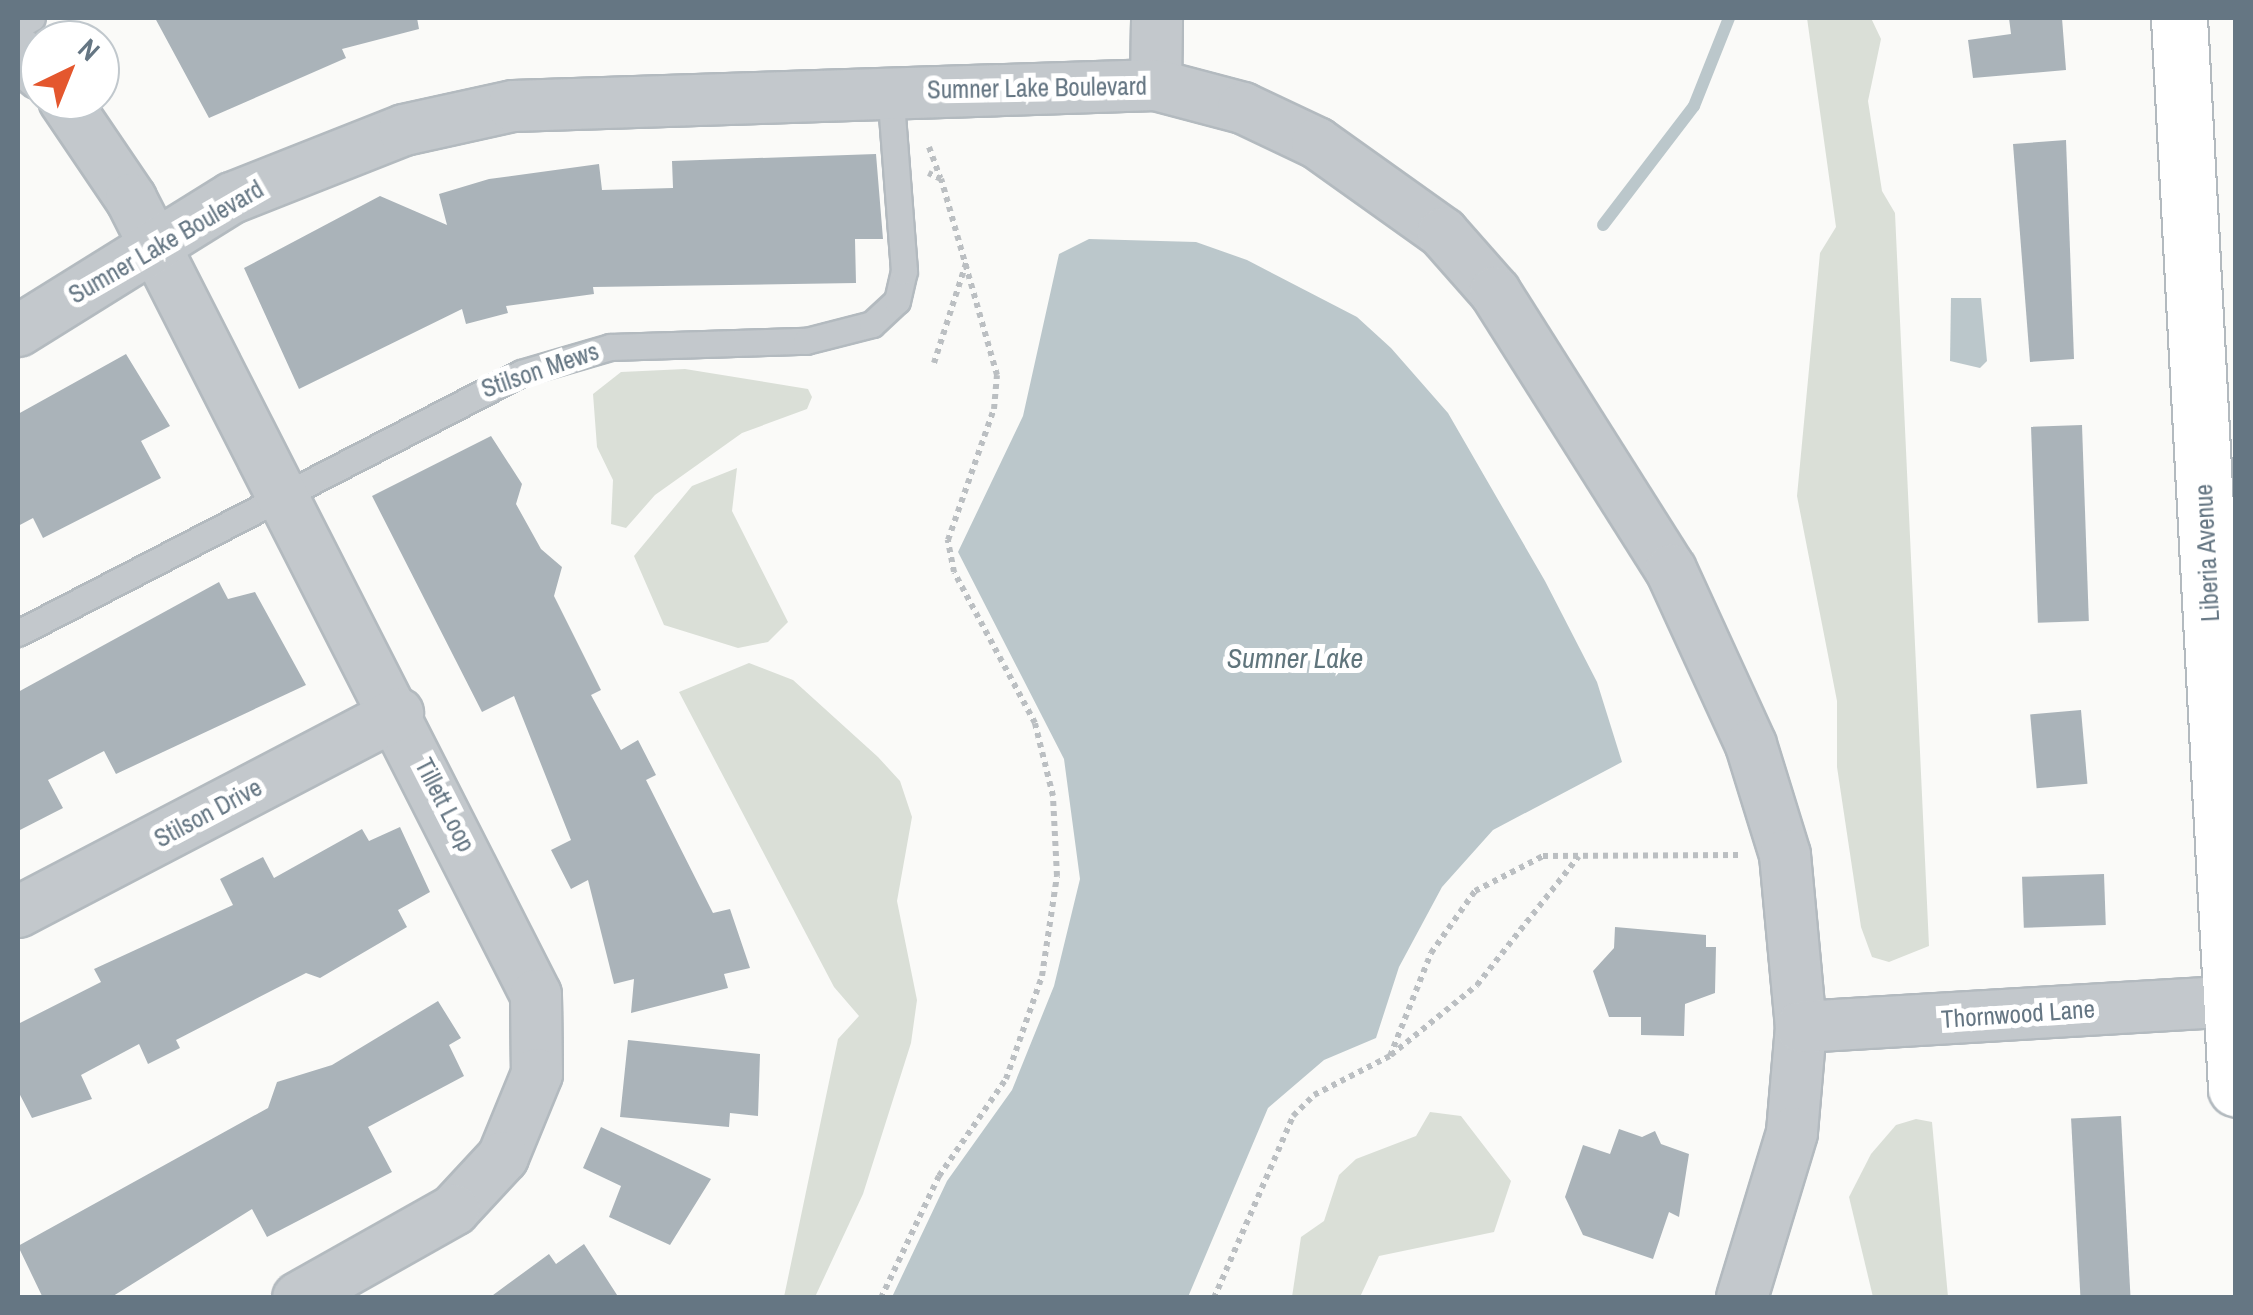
<!DOCTYPE html>
<style>
body{margin:0}
#map{position:relative;width:2253px;height:1315px;overflow:hidden;background:#fafaf8;font-family:"Archivo Narrow",sans-serif}
div>[style]{position:absolute}
.green>*{inset:0;background:#dadfd7}
.water>*{inset:0;background:#bbc7cb}
.stream>*{height:12px;margin:-6px;padding:0 6px;transform-origin:6px;border-radius:6px;background:#bbc7cb}
.building>*{inset:0;background:#aab3b9;transform-origin:0 0}
.path>*{height:6px;margin-top:-3px;transform-origin:0;background:repeating-linear-gradient(90deg,#bbbfc2 0 5px,transparent 0 10px)}
.roads{filter:drop-shadow(2px 0 #b3babf) drop-shadow(-2px 0 #b3babf) drop-shadow(0 2px #b3babf) drop-shadow(0 -2px #b3babf)}
.service>*{height:25px;margin:-12.5px;padding:0 12.5px;transform-origin:12.5px;border-radius:12.5px;background:#c3c8cc}
.minor>*{height:50px;margin:-25px;padding:0 25px;transform-origin:25px;border-radius:25px;background:#c3c8cc}
.secondary>*{height:55px;margin:-27.5px;padding:0 27.5px;transform-origin:27.5px;border-radius:27.5px;background:#fff}
span{translate:-50% -50%;white-space:nowrap;text-align:center;line-height:1.15;-webkit-text-stroke:10px #fff;paint-order:stroke}
.street-label{font-size:25px;color:#657683}
.water-label{font-size:28px;color:#60757c;font-style:italic}
.frame{position:absolute;inset:0;border:20px solid #657683;pointer-events:none}
.north{position:absolute;left:20px;top:20px;width:100px;height:100px;box-sizing:border-box;background:#fff;border:2px solid #c1c8cd;border-radius:50%;rotate:43deg;font-size:28px;font-weight:700;line-height:40px;text-align:center;color:#657683}
.north::after{content:'';display:block;margin:auto;width:35px;height:45px;background:#e4572e;clip-path:polygon(50% 0,100% 100%,50% 72%,0 100%)}
</style>
<div id="map">
<div class="green">
<i style="clip-path:polygon(1807px 18px,1871px 18px,1881px 39px,1868px 101px,1882px 191px,1895px 213px,1929px 946px,1889px 962px,1872px 957px,1861px 927px,1837px 767px,1837px 701px,1797px 496px,1820px 253px,1836px 227px)"></i>
<i style="clip-path:polygon(685px 369px,808px 389px,812px 397px,807px 409px,742px 433px,655px 495px,626px 528px,611px 524px,613px 480px,597px 447px,593px 394px,621px 372px)"></i>
<i style="clip-path:polygon(737px 468px,732px 511px,788px 622px,768px 642px,738px 648px,664px 625px,634px 556px,692px 486px)"></i>
<i style="clip-path:polygon(749px 663px,793px 680px,878px 757px,900px 781px,912px 817px,897px 901px,917px 1000px,911px 1043px,863px 1194px,815px 1297px,784px 1297px,838px 1039px,859px 1016px,834px 987px,679px 692px)"></i>
<i style="clip-path:polygon(1430px 1112px,1461px 1116px,1511px 1181px,1494px 1232px,1379px 1256px,1360px 1297px,1292px 1297px,1301px 1237px,1324px 1221px,1339px 1175px,1356px 1159px,1416px 1136px)"></i>
<i style="clip-path:polygon(1916px 1119px,1932px 1122px,1948px 1297px,1873px 1297px,1849px 1197px,1871px 1154px,1896px 1125px)"></i>
</div>
<div class="water">
<i style="clip-path:polygon(1089px 239px,1196px 242px,1247px 260px,1357px 317px,1391px 348px,1448px 413px,1545px 581px,1597px 682px,1622px 762px,1493px 830px,1442px 887px,1399px 967px,1376px 1038px,1324px 1060px,1268px 1108px,1188px 1297px,892px 1297px,947px 1181px,1012px 1090px,1054px 986px,1080px 879px,1064px 759px,958px 552px,1023px 416px,1059px 254px)"></i>
<i style="clip-path:polygon(1951px 298px,1981px 298px,1987px 361px,1980px 368px,1950px 361px)"></i>
</div>
<div class="stream">
<i style="left:1603px;top:225px;width:150px;rotate:-52.6deg"></i>
<i style="left:1694px;top:106px;width:95px;rotate:-68.3deg"></i>
</div>
<div class="building">
<i style="clip-path:polygon(155px 18px,417px 18px,419px 29px,342px 49px,346px 58px,209px 118px)"></i>
<i style="clip-path:polygon(2009px 18px,2062px 18px,2066px 70px,1973px 78px,1968px 40px,2011px 34px)"></i>
<i style="clip-path:polygon(2066px 140px,2074px 359px,2030px 362px,2013px 144px)"></i>
<i style="clip-path:polygon(876px 154px,883px 239px,855px 239px,856px 283px,593px 287px,594px 294px,506px 306px,508px 313px,466px 324px,462px 309px,299px 389px,244px 268px,380px 196px,447px 225px,439px 194px,489px 179px,599px 164px,602px 190px,673px 188px,672px 161px)"></i>
<i style="clip-path:polygon(126px 354px,170px 426px,141px 441px,161px 478px,43px 538px,33px 518px,18px 526px,18px 414px)"></i>
<i style="left:2082px;top:425px;width:196px;height:51px;rotate:88deg"></i>
<i style="clip-path:polygon(491px 436px,522px 484px,516px 504px,541px 549px,562px 567px,554px 596px,601px 690px,591px 695px,621px 750px,638px 740px,656px 775px,646px 780px,713px 913px,730px 909px,750px 968px,724px 974px,728px 988px,631px 1013px,634px 979px,614px 984px,588px 880px,571px 889px,551px 850px,571px 840px,514px 696px,482px 712px,372px 496px)"></i>
<i style="clip-path:polygon(219px 582px,228px 599px,255px 592px,306px 685px,116px 774px,104px 751px,48px 780px,63px 808px,18px 831px,18px 692px)"></i>
<i style="left:2081px;top:710px;width:74px;height:51px;rotate:85deg"></i>
<i style="clip-path:polygon(400px 827px,430px 892px,398px 910px,407px 927px,320px 978px,306px 973px,176px 1040px,180px 1048px,148px 1064px,139px 1044px,81px 1075px,92px 1099px,32px 1118px,18px 1091px,18px 1024px,101px 982px,94px 969px,233px 905px,220px 879px,263px 857px,274px 878px,362px 829px,369px 841px)"></i>
<i style="left:2104px;top:874px;width:51px;height:82px;rotate:88deg"></i>
<i style="clip-path:polygon(1615px 927px,1706px 935px,1706px 947px,1716px 947px,1715px 993px,1685px 1004px,1684px 1036px,1641px 1035px,1641px 1017px,1609px 1017px,1593px 971px,1614px 948px)"></i>
<i style="clip-path:polygon(438px 1001px,461px 1038px,449px 1045px,464px 1076px,368px 1127px,392px 1172px,267px 1237px,252px 1209px,110px 1298px,43px 1298px,18px 1246px,268px 1108px,277px 1082px,332px 1065px)"></i>
<i style="clip-path:polygon(628px 1040px,760px 1054px,758px 1116px,730px 1113px,729px 1127px,620px 1117px)"></i>
<i style="left:2121px;top:1116px;width:182px;height:50px;rotate:87deg"></i>
<i style="clip-path:polygon(601px 1127px,711px 1179px,670px 1245px,609px 1217px,621px 1186px,583px 1168px)"></i>
<i style="clip-path:polygon(1619px 1129px,1642px 1137px,1655px 1131px,1661px 1144px,1689px 1154px,1679px 1217px,1669px 1212px,1653px 1259px,1583px 1235px,1565px 1197px,1583px 1145px,1610px 1154px)"></i>
<i style="clip-path:polygon(584px 1244px,619px 1298px,489px 1298px,549px 1254px,556px 1264px)"></i>
</div>
<div class="path">
<i style="left:929px;top:147px;width:33px;rotate:70deg"></i>
<i style="left:934px;top:363px;width:108px;rotate:-72.2deg"></i>
<i style="left:1391px;top:1055px;width:111px;rotate:-39.1deg"></i>
<i style="left:1477px;top:985px;width:164px;rotate:-51.7deg"></i>
<i style="left:881px;top:1298px;width:135px;rotate:-64.6deg"></i>
<i style="left:939px;top:1176px;width:118px;rotate:-55.4deg"></i>
<i style="left:1006px;top:1079px;width:109px;rotate:-70.7deg"></i>
<i style="left:1042px;top:976px;width:101px;rotate:-81.5deg"></i>
<i style="left:1057px;top:876px;width:80px;rotate:-92.9deg"></i>
<i style="left:1053px;top:796px;width:75px;rotate:-103.9deg"></i>
<i style="left:1035px;top:723px;width:171px;rotate:-118.2deg"></i>
<i style="left:954px;top:572px;width:33px;rotate:-101deg"></i>
<i style="left:948px;top:540px;width:139px;rotate:-70.7deg"></i>
<i style="left:994px;top:409px;width:34px;rotate:-85deg"></i>
<i style="left:997px;top:375px;width:204px;rotate:-105.9deg"></i>
<i style="left:941px;top:179px;width:14px;rotate:-155deg"></i>
<i style="left:1214px;top:1298px;width:198px;rotate:-66.5deg"></i>
<i style="left:1293px;top:1116px;width:30px;rotate:-45deg"></i>
<i style="left:1314px;top:1095px;width:85px;rotate:-27.2deg"></i>
<i style="left:1390px;top:1056px;width:111px;rotate:-68.3deg"></i>
<i style="left:1431px;top:953px;width:76px;rotate:-54.6deg"></i>
<i style="left:1475px;top:891px;width:76px;rotate:-27.2deg"></i>
<i style="left:1543px;top:856px;width:196px;rotate:-0.3deg"></i>
</div>
<div class="roads">
<div class="service">
<i style="left:18px;top:26px;width:16px;rotate:-30deg"></i>
<i style="left:18px;top:633px;width:566px;rotate:-27.33deg"></i>
<i style="left:521px;top:373px;width:93px;rotate:-16.3deg"></i>
<i style="left:610px;top:347px;width:196px;rotate:-1.8deg"></i>
<i style="left:806px;top:341px;width:68px;rotate:-14.4deg"></i>
<i style="left:872px;top:324px;width:34px;rotate:-43deg"></i>
<i style="left:897px;top:301px;width:31px;rotate:-77deg"></i>
<i style="left:904px;top:271px;width:181px;rotate:-94.4deg"></i>
</div>
<div class="minor">
<i style="left:18px;top:52px;width:31px;rotate:45deg"></i>
<i style="left:1156px;top:85px;width:67px;rotate:-89.1deg"></i>
<i style="left:64px;top:100px;width:120px;rotate:55.9deg"></i>
<i style="left:131px;top:199px;width:893px;rotate:63.03deg"></i>
<i style="left:536px;top:995px;width:79px;rotate:89.3deg"></i>
<i style="left:537px;top:1074px;width:90px;rotate:112.3deg"></i>
<i style="left:503px;top:1157px;width:72px;rotate:132.8deg"></i>
<i style="left:454px;top:1210px;width:179px;rotate:150.6deg"></i>
<i style="left:18px;top:331px;width:252px;rotate:-31.9deg"></i>
<i style="left:232px;top:198px;width:185px;rotate:-21.6deg"></i>
<i style="left:404px;top:130px;width:112px;rotate:-12.4deg"></i>
<i style="left:513px;top:106px;width:643px;rotate:-1.87deg"></i>
<i style="left:1156px;top:85px;width:90px;rotate:14.8deg"></i>
<i style="left:1243px;top:108px;width:82px;rotate:25.3deg"></i>
<i style="left:1317px;top:143px;width:155px;rotate:35.5deg"></i>
<i style="left:1443px;top:233px;width:79px;rotate:48.6deg"></i>
<i style="left:1495px;top:292px;width:329px;rotate:57.7deg"></i>
<i style="left:1671px;top:570px;width:192px;rotate:65.4deg"></i>
<i style="left:1751px;top:745px;width:115px;rotate:72.8deg"></i>
<i style="left:1785px;top:855px;width:173px;rotate:84.7deg"></i>
<i style="left:1801px;top:1027px;width:106px;rotate:94.9deg"></i>
<i style="left:1792px;top:1133px;width:172px;rotate:106.9deg"></i>
<i style="left:18px;top:912px;width:429px;rotate:-27.6deg"></i>
<i style="left:1801px;top:1027px;width:436px;rotate:-3.4deg"></i>
</div>
<div class="secondary">
<i style="left:2179px;top:18px;width:1072px;rotate:86.95deg"></i>
</div>
</div>
<div class="street-label">
<span style="left:1037px;top:88px;rotate:-1deg">Sumner Lake Boulevard</span>
<span style="left:166px;top:242px;rotate:-30deg">Sumner Lake Boulevard</span>
<span style="left:540px;top:370px;rotate:-19deg">Stilson Mews</span>
<span style="left:2207px;top:553px;rotate:-93deg">Liberia Avenue</span>
<span style="left:445px;top:805px;rotate:63deg">Tillett Loop</span>
<span style="left:208px;top:813px;rotate:-28deg">Stilson Drive</span>
<span style="left:2018px;top:1014px;rotate:-4deg">Thornwood Lane</span>
</div>
<div class="water-label">
<span style="left:1295px;top:658px">Sumner Lake</span>
</div>
<div class="frame"></div>
<div class="north">N</div>
</div>
